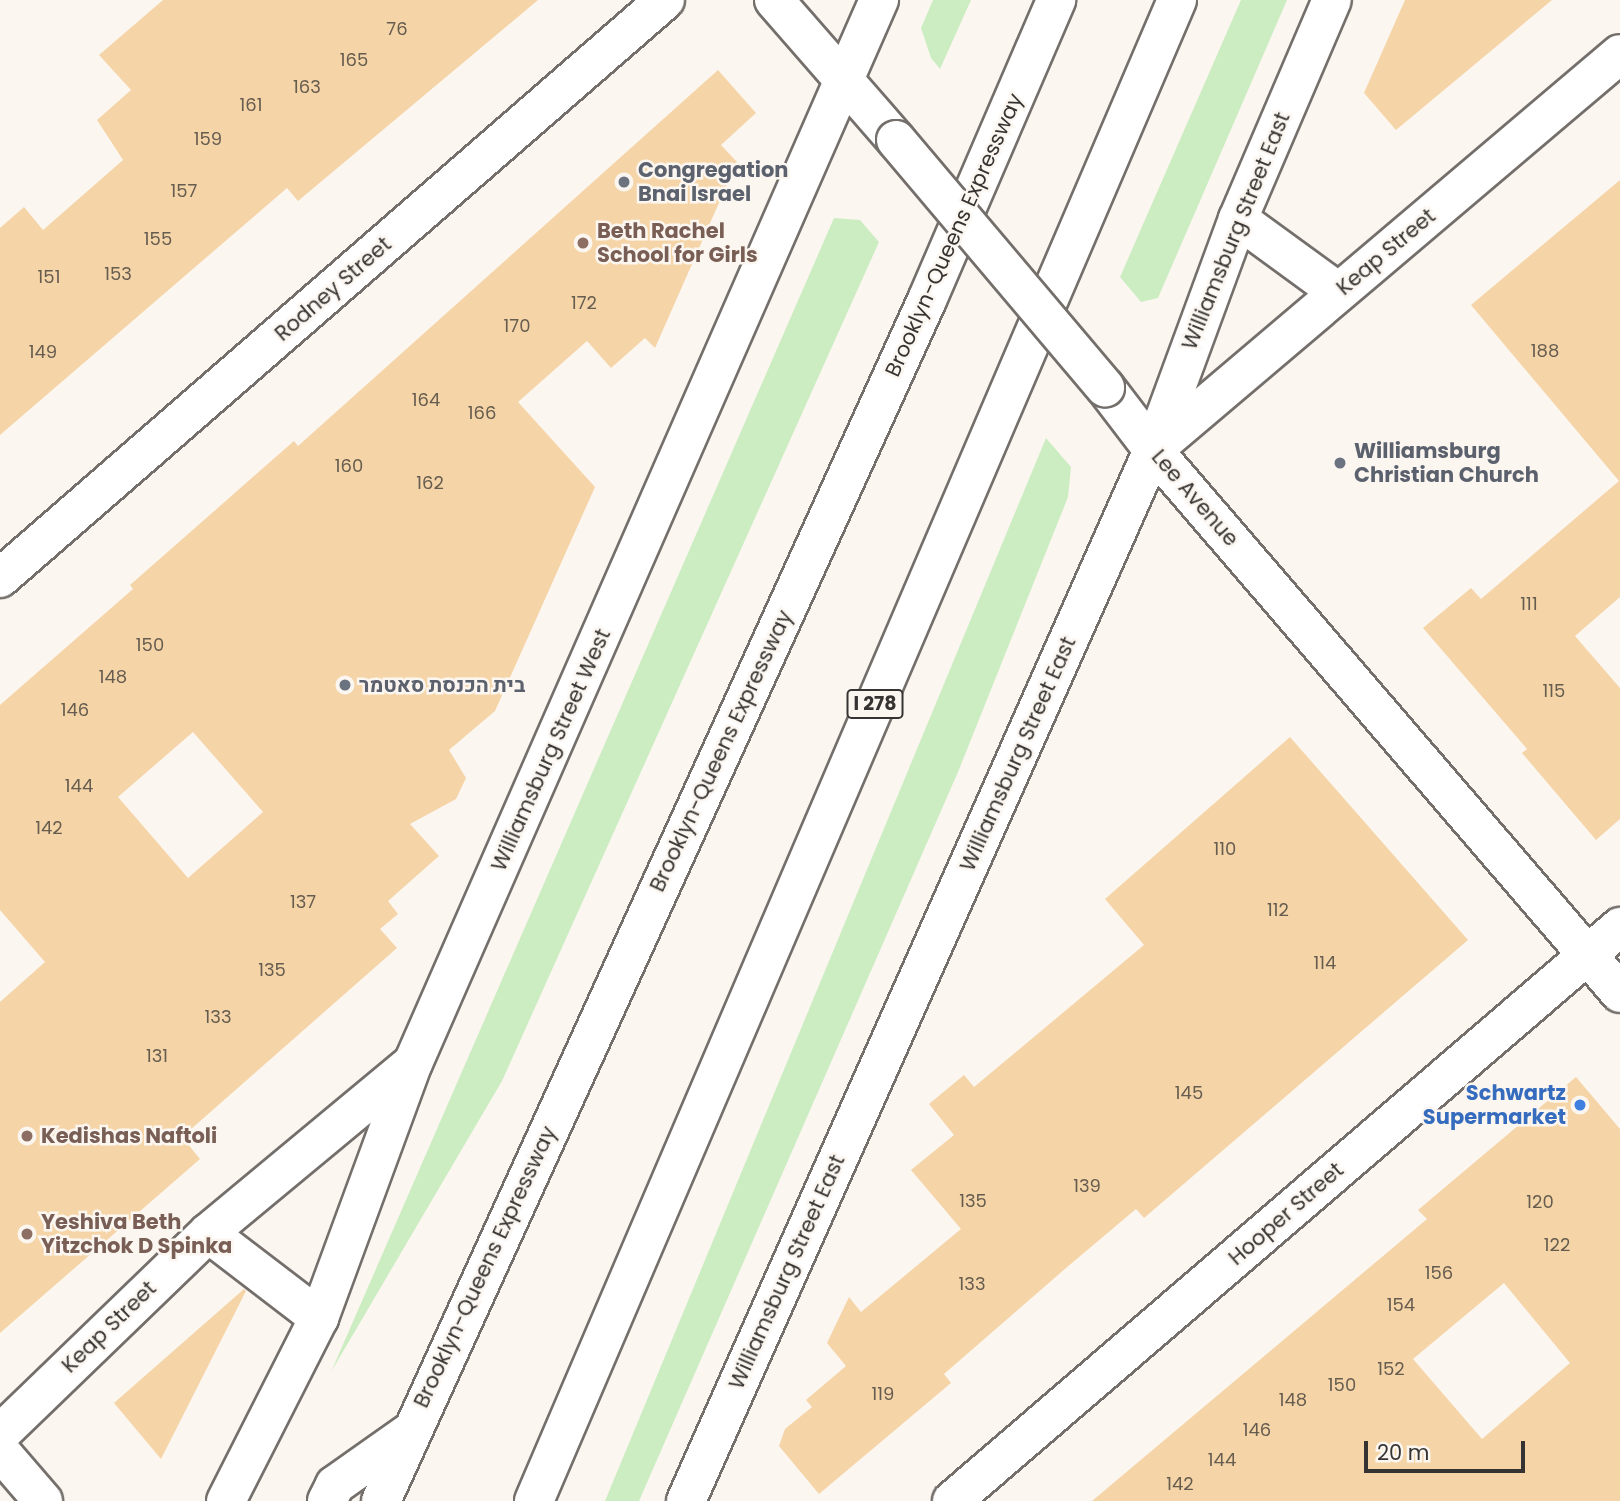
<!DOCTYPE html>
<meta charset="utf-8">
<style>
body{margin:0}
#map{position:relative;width:1620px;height:1501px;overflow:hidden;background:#fcf6f1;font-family:Poppins,Heebo,sans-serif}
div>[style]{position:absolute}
.green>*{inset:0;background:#ccedc2}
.building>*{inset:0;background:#f5d5a7}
.roads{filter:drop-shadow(2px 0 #746f6b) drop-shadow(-2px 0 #746f6b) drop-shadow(0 2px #746f6b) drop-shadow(0 -2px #746f6b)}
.minor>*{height:38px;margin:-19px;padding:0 19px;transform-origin:19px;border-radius:19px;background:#fff}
.major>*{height:38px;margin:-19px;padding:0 19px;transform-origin:19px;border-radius:19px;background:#fff}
.highway>*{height:38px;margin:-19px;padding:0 19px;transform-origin:19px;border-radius:19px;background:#fff}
.bridges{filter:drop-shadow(2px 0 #746f6b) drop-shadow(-2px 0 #746f6b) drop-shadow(0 2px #746f6b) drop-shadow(0 -2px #746f6b)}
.major-bridge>*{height:38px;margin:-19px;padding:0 19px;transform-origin:19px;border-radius:19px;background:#fff}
.dots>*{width:19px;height:19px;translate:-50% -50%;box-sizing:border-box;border:4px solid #fcf6f1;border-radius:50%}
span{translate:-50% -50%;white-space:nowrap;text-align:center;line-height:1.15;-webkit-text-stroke:5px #fcf6f1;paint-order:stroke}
.number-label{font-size:18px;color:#665c4f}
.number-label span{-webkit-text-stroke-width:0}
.shield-label span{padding:2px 5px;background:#fcf6f1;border:2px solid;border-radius:5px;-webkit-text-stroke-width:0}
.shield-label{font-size:19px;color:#363432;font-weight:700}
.worship-label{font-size:21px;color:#5b616d;font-weight:700}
.left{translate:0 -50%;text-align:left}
.education-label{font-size:21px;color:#785e54;font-weight:700}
.street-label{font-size:21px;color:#363432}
.shop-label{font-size:21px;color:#366cbe;font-weight:700}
.right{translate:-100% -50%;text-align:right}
.scale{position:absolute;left:1364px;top:1441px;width:161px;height:32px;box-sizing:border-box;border:4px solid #363432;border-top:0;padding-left:9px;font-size:21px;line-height:24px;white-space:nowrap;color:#363432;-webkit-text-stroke:5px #fcf6f1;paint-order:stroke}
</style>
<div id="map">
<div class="green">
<i style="clip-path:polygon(933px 0,971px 0,940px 69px,931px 58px,921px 28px)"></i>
<i style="clip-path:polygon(1241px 0,1287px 0,1158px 298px,1141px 302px,1120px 277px)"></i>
<i style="clip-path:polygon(834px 218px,860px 220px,879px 242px,502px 1081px,331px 1372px)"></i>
<i style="clip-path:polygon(1046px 438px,1071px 467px,1068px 497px,958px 772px,639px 1501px,605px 1501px)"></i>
</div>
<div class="building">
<i style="clip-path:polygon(163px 0,538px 0,298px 201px,287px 188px,0 435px,0 228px,24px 207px,43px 230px,123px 160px,97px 120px,131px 90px,99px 55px)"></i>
<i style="clip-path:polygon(1405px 0,1552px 0,1396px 130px,1364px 93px)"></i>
<i style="clip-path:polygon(evenodd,718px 70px,756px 113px,721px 145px,737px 162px,655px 348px,645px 338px,611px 368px,587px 341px,518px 402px,595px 487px,495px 711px,449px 750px,466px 778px,456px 799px,410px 824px,439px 856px,388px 901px,398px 914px,380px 929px,397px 948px,182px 1137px,200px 1159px,0 1333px,0 1002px,45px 962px,0 910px,0 705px,133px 589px,130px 585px,294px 441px,298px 446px,718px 70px,193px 732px,263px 812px,188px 878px,118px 797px,193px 732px)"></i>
<i style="clip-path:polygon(1620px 180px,1620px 597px,1575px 636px,1620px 688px,1620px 819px,1596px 840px,1522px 753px,1527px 749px,1423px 628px,1471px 588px,1481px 599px,1619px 481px,1471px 305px)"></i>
<i style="clip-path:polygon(1290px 737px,1468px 940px,1144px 1218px,1136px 1209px,1066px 1268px,944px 1374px,951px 1383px,819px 1494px,779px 1446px,785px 1429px,812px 1407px,806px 1400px,846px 1366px,827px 1343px,849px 1297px,861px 1312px,961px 1229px,911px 1170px,954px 1135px,929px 1104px,964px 1075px,974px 1087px,1144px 945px,1105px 899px)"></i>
<i style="clip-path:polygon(evenodd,1576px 1077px,1620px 1129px,1620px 1501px,1092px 1501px,1427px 1219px,1418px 1210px,1576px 1077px,1504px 1283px,1570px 1363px,1482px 1439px,1413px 1359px,1504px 1283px)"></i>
<i style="clip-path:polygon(244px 1289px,246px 1291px,161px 1459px,114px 1403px)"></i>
</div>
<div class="roads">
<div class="minor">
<i style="left:1238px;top:219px;width:124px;rotate:36.1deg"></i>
<i style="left:1153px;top:450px;width:612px;rotate:-40.3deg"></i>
<i style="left:0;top:578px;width:881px;rotate:-41deg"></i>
<i style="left:208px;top:1233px;width:140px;rotate:37.4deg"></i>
<i style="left:0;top:1434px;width:289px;rotate:-44deg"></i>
<i style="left:208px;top:1233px;width:266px;rotate:-39.7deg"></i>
<i style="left:952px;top:1501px;width:881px;rotate:-40.67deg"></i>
</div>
<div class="major">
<i style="left:774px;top:0;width:186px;rotate:48.9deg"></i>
<i style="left:1105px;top:387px;width:79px;rotate:52.7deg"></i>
<i style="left:1153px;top:450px;width:716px;rotate:49.3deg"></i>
<i style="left:0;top:1451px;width:66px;rotate:49.3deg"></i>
<i style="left:226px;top:1501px;width:205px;rotate:-63.1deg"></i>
<i style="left:319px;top:1318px;width:272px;rotate:-69.8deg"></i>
<i style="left:413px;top:1063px;width:1161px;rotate:-66.33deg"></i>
<i style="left:686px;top:1501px;width:1150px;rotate:-66.04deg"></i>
<i style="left:1153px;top:450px;width:246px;rotate:-69.8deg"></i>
<i style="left:1238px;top:219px;width:238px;rotate:-66.8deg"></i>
</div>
<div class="highway">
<i style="left:327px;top:1501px;width:18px;rotate:-63deg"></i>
<i style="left:335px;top:1485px;width:92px;rotate:-35.2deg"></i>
<i style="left:381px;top:1501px;width:1319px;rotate:-65.55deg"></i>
<i style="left:927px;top:300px;width:327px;rotate:-66.7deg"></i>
<i style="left:534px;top:1501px;width:1633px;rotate:-66.81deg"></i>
</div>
</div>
<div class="bridges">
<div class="major-bridge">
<i style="left:896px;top:140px;width:324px;rotate:49.8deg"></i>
</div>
</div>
<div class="dots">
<i style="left:624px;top:182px;background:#6b7280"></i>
<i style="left:583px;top:243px;background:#8d6e63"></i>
<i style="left:1340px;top:463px;background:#6b7280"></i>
<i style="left:345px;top:685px;background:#6b7280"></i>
<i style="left:1580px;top:1105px;background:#3f7fe0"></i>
<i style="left:27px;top:1136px;background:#8d6e63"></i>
<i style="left:27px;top:1234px;background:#8d6e63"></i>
</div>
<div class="number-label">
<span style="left:397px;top:29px">76</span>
<span style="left:354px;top:60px">165</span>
<span style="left:307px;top:87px">163</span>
<span style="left:251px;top:105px">161</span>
<span style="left:208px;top:139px">159</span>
<span style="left:184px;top:191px">157</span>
<span style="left:158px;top:239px">155</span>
<span style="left:118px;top:274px">153</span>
<span style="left:49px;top:277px">151</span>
<span style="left:584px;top:303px">172</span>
<span style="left:517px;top:326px">170</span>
<span style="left:1545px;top:351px">188</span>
<span style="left:43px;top:352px">149</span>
<span style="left:426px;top:400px">164</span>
<span style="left:482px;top:413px">166</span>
<span style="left:349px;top:466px">160</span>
<span style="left:430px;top:483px">162</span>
<span style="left:1529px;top:604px">111</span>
<span style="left:150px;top:645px">150</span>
<span style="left:113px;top:677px">148</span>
<span style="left:1554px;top:691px">115</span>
<span style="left:75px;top:710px">146</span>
<span style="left:79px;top:786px">144</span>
<span style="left:49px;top:828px">142</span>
<span style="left:1225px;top:849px">110</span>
<span style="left:303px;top:902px">137</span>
<span style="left:1278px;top:910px">112</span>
<span style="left:1325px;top:963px">114</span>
<span style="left:272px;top:970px">135</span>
<span style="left:218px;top:1017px">133</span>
<span style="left:157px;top:1056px">131</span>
<span style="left:1189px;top:1093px">145</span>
<span style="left:1087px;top:1186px">139</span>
<span style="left:973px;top:1201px">135</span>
<span style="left:1540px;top:1202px">120</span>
<span style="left:1557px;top:1245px">122</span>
<span style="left:1439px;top:1273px">156</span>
<span style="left:972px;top:1284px">133</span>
<span style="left:1401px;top:1305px">154</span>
<span style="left:1391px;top:1369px">152</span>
<span style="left:1342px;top:1385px">150</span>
<span style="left:883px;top:1394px">119</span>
<span style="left:1293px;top:1400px">148</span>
<span style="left:1257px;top:1430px">146</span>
<span style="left:1222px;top:1460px">144</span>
<span style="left:1180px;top:1484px">142</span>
</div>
<div class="shield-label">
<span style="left:875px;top:704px">I 278</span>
</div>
<div class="worship-label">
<span class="left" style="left:638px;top:182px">Congregation<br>Bnai Israel</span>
<span class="left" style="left:1354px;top:463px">Williamsburg<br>Christian Church</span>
<span class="left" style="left:359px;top:685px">בית הכנסת סאטמר</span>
</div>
<div class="education-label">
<span class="left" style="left:597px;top:243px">Beth Rachel<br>School for Girls</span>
<span class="left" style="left:41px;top:1136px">Kedishas Naftoli</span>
<span class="left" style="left:41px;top:1234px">Yeshiva Beth<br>Yitzchok D Spinka</span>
</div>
<div class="street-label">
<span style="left:1236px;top:231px;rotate:-68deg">Williamsburg Street East</span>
<span style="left:954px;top:235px;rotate:-66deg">Brooklyn-Queens Expressway</span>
<span style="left:1386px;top:252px;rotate:-40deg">Keap Street</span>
<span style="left:333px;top:289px;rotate:-41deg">Rodney Street</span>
<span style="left:1195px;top:498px;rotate:49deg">Lee Avenue</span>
<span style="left:551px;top:750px;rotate:-66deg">Williamsburg Street West</span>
<span style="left:721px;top:751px;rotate:-65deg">Brooklyn-Queens Expressway</span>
<span style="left:1018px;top:754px;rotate:-66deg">Williamsburg Street East</span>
<span style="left:1286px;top:1214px;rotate:-41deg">Hooper Street</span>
<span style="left:485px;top:1267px;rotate:-65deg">Brooklyn-Queens Expressway</span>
<span style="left:787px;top:1272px;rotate:-66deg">Williamsburg Street East</span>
<span style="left:109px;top:1327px;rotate:-44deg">Keap Street</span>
</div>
<div class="shop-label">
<span class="right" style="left:1566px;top:1105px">Schwartz<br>Supermarket</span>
</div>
<div class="scale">20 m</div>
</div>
